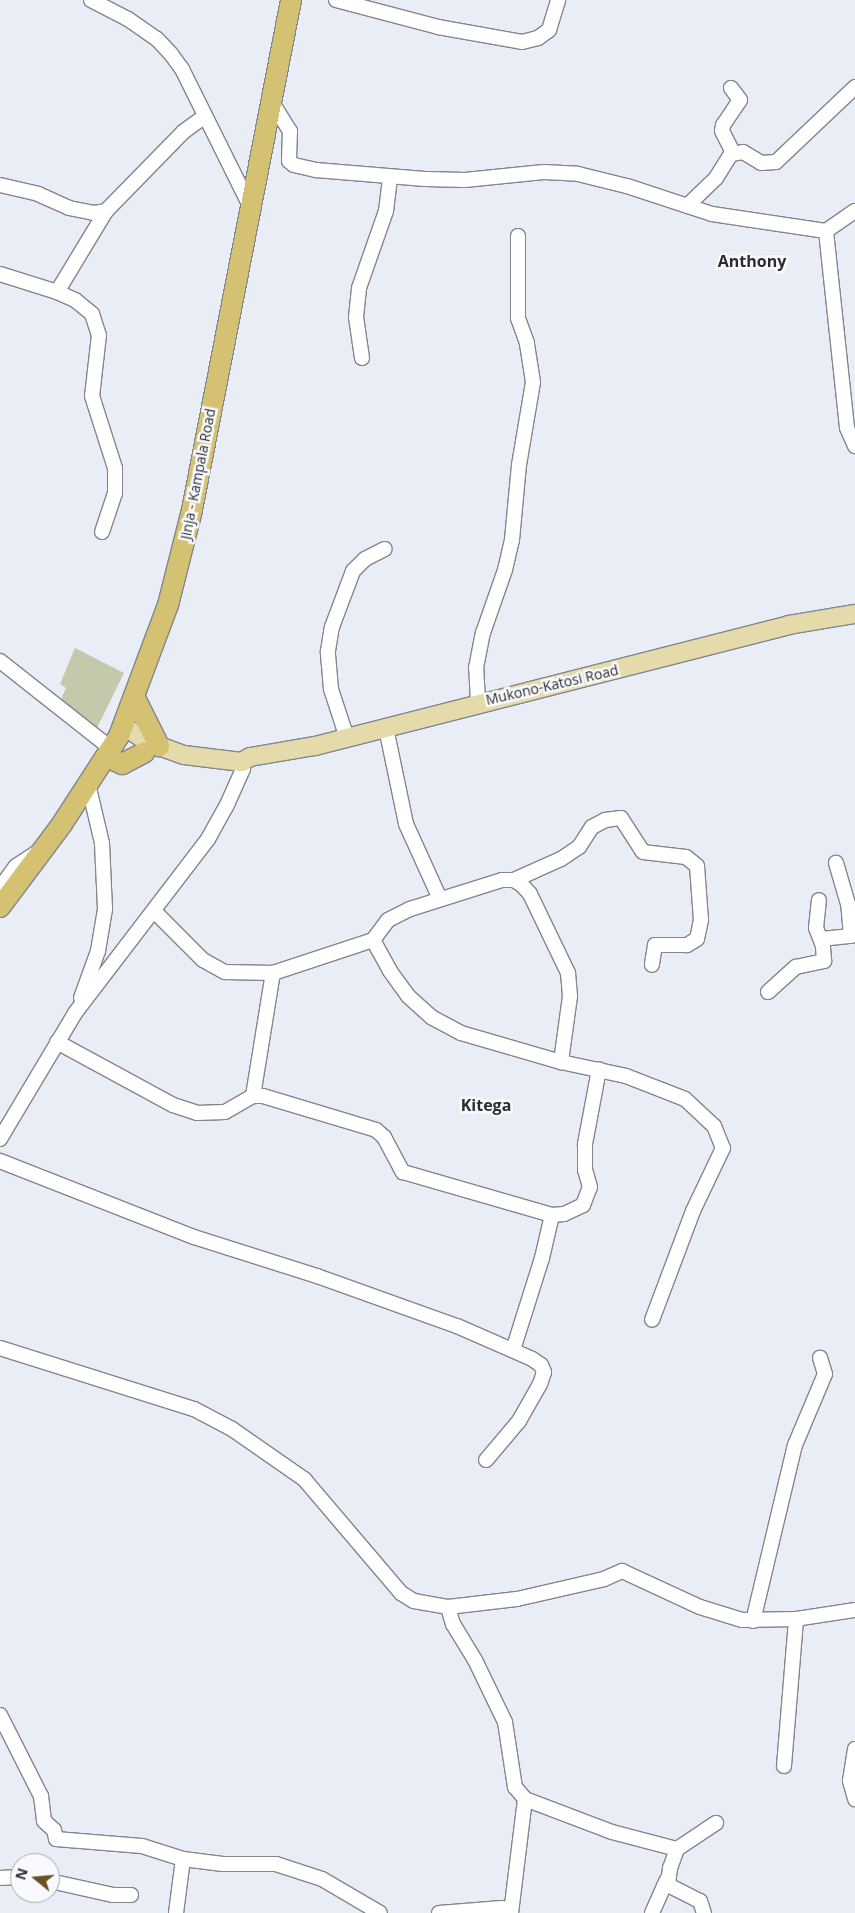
<!DOCTYPE html>
<style>
body{margin:0}
#map{position:relative;width:855px;height:1913px;overflow:hidden;background:#e9edf6;font-family:"Open Sans",sans-serif}
div>[style]{position:absolute}
.green>*{inset:0;background:#c3c9aa}
.roads{filter:drop-shadow(1px 0 #82868e) drop-shadow(-1px 0 #82868e) drop-shadow(0 1px #82868e) drop-shadow(0 -1px #82868e)}
.minor>*{height:14px;margin:-7px;padding:0 7px;transform-origin:7px;border-radius:7px;background:#fff}
.major>*{height:18px;margin:-9px;padding:0 9px;transform-origin:9px;border-radius:9px;background:#e5daaa}
.highway>*{height:20px;margin:-10px;padding:0 10px;transform-origin:10px;border-radius:10px;background:#d4c171}
span{translate:-50% -50%;white-space:nowrap;text-align:center;line-height:1.15;-webkit-text-stroke:5px #f9fafe;paint-order:stroke}
.street-label{font-size:14px;color:#2b2d30}
.quarter-label{font-size:16px;color:#2b2d30;font-weight:700}
.north{position:absolute;left:10px;top:1853px;width:50px;height:50px;box-sizing:border-box;background:#f9fafe;border:1px solid #a7a8ac;border-radius:50%;rotate:287deg;font-size:14px;font-weight:700;line-height:20px;text-align:center;color:#2b2d30}
.north::after{content:'';display:block;margin:auto;width:18px;height:22px;background:#695222;clip-path:polygon(50% 0,100% 100%,50% 72%,0 100%)}
</style>
<div id="map">
<div class="green">
<i style="clip-path:polygon(75px 648px,124px 673px,95px 732px,57px 708px,66px 688px,60px 684px)"></i>
</div>
<div class="roads">
<div class="minor">
<i style="left:91px;top:0;width:42px;rotate:27.2deg"></i>
<i style="left:128px;top:19px;width:35px;rotate:35deg"></i>
<i style="left:157px;top:39px;width:21px;rotate:47deg"></i>
<i style="left:171px;top:54px;width:19px;rotate:54deg"></i>
<i style="left:182px;top:69px;width:155px;rotate:63.6deg"></i>
<i style="left:336px;top:0;width:106px;rotate:14.8deg"></i>
<i style="left:438px;top:27px;width:85px;rotate:10.1deg"></i>
<i style="left:522px;top:42px;width:16px;rotate:-14deg"></i>
<i style="left:538px;top:38px;width:14px;rotate:-36deg"></i>
<i style="left:549px;top:30px;width:31px;rotate:-73deg"></i>
<i style="left:731px;top:88px;width:15px;rotate:53deg"></i>
<i style="left:740px;top:100px;width:30px;rotate:124deg"></i>
<i style="left:723px;top:125px;width:6px;rotate:99deg"></i>
<i style="left:722px;top:131px;width:25px;rotate:63deg"></i>
<i style="left:273px;top:104px;width:32px;rotate:58deg"></i>
<i style="left:290px;top:131px;width:30px;rotate:92deg"></i>
<i style="left:289px;top:161px;width:6px;rotate:39deg"></i>
<i style="left:294px;top:165px;width:23px;rotate:13deg"></i>
<i style="left:316px;top:170px;width:109px;rotate:4.7deg"></i>
<i style="left:425px;top:179px;width:40px;rotate:1.4deg"></i>
<i style="left:465px;top:180px;width:79px;rotate:-5.8deg"></i>
<i style="left:544px;top:172px;width:34px;rotate:3deg"></i>
<i style="left:578px;top:174px;width:50px;rotate:13.8deg"></i>
<i style="left:627px;top:186px;width:89px;rotate:18.2deg"></i>
<i style="left:712px;top:214px;width:115px;rotate:8.5deg"></i>
<i style="left:826px;top:231px;width:35px;rotate:-35deg"></i>
<i style="left:0;top:185px;width:39px;rotate:13deg"></i>
<i style="left:38px;top:194px;width:34px;rotate:24deg"></i>
<i style="left:69px;top:208px;width:25px;rotate:11deg"></i>
<i style="left:94px;top:213px;width:12px;rotate:-9deg"></i>
<i style="left:106px;top:211px;width:110px;rotate:-45.7deg"></i>
<i style="left:183px;top:132px;width:27px;rotate:-36deg"></i>
<i style="left:687px;top:206px;width:40px;rotate:-44deg"></i>
<i style="left:716px;top:178px;width:28px;rotate:-58deg"></i>
<i style="left:731px;top:154px;width:12px;rotate:-9deg"></i>
<i style="left:743px;top:152px;width:21px;rotate:31deg"></i>
<i style="left:761px;top:163px;width:15px;rotate:-4deg"></i>
<i style="left:776px;top:162px;width:109px;rotate:-43.5deg"></i>
<i style="left:826px;top:231px;width:198px;rotate:83.9deg"></i>
<i style="left:847px;top:428px;width:20px;rotate:66deg"></i>
<i style="left:0;top:274px;width:60px;rotate:17.5deg"></i>
<i style="left:57px;top:292px;width:20px;rotate:24deg"></i>
<i style="left:75px;top:300px;width:22px;rotate:39deg"></i>
<i style="left:92px;top:314px;width:22px;rotate:72deg"></i>
<i style="left:99px;top:335px;width:61px;rotate:96.5deg"></i>
<i style="left:92px;top:396px;width:76px;rotate:72.3deg"></i>
<i style="left:115px;top:468px;width:25px;rotate:90deg"></i>
<i style="left:115px;top:493px;width:41px;rotate:108.4deg"></i>
<i style="left:57px;top:292px;width:95px;rotate:-58.8deg"></i>
<i style="left:362px;top:358px;width:41px;rotate:-98.3deg"></i>
<i style="left:356px;top:317px;width:29px;rotate:-84deg"></i>
<i style="left:359px;top:288px;width:82px;rotate:-70.7deg"></i>
<i style="left:386px;top:211px;width:34px;rotate:-83deg"></i>
<i style="left:0;top:661px;width:142px;rotate:38.2deg"></i>
<i style="left:478px;top:702px;width:34px;rotate:-93deg"></i>
<i style="left:476px;top:668px;width:36px;rotate:-79deg"></i>
<i style="left:483px;top:633px;width:67px;rotate:-70.8deg"></i>
<i style="left:505px;top:570px;width:31px;rotate:-77deg"></i>
<i style="left:512px;top:540px;width:75px;rotate:-84.7deg"></i>
<i style="left:519px;top:465px;width:84px;rotate:-80.4deg"></i>
<i style="left:533px;top:382px;width:39px;rotate:-99deg"></i>
<i style="left:527px;top:343px;width:27px;rotate:-110deg"></i>
<i style="left:518px;top:318px;width:82px;rotate:-90deg"></i>
<i style="left:386px;top:728px;width:98px;rotate:78.2deg"></i>
<i style="left:406px;top:824px;width:82px;rotate:65.6deg"></i>
<i style="left:347px;top:738px;width:52px;rotate:-108.1deg"></i>
<i style="left:331px;top:689px;width:38px;rotate:-95deg"></i>
<i style="left:328px;top:651px;width:24px;rotate:-81deg"></i>
<i style="left:332px;top:627px;width:60px;rotate:-69.4deg"></i>
<i style="left:353px;top:571px;width:17px;rotate:-45deg"></i>
<i style="left:365px;top:559px;width:22px;rotate:-27deg"></i>
<i style="left:514px;top:880px;width:51px;rotate:-24.1deg"></i>
<i style="left:561px;top:859px;width:22px;rotate:-34deg"></i>
<i style="left:579px;top:847px;width:24px;rotate:-57deg"></i>
<i style="left:592px;top:827px;width:15px;rotate:-28deg"></i>
<i style="left:605px;top:820px;width:16px;rotate:-7deg"></i>
<i style="left:621px;top:818px;width:40px;rotate:57.1deg"></i>
<i style="left:643px;top:852px;width:43px;rotate:6.6deg"></i>
<i style="left:686px;top:857px;width:14px;rotate:39deg"></i>
<i style="left:697px;top:866px;width:54px;rotate:85.8deg"></i>
<i style="left:701px;top:920px;width:19px;rotate:102deg"></i>
<i style="left:697px;top:939px;width:12px;rotate:149deg"></i>
<i style="left:687px;top:945px;width:32px;rotate:180deg"></i>
<i style="left:655px;top:945px;width:20px;rotate:99deg"></i>
<i style="left:0;top:888px;width:27px;rotate:-54deg"></i>
<i style="left:16px;top:866px;width:24px;rotate:-33deg"></i>
<i style="left:155px;top:912px;width:68px;rotate:45deg"></i>
<i style="left:203px;top:960px;width:25px;rotate:29deg"></i>
<i style="left:225px;top:972px;width:48px;rotate:1.2deg"></i>
<i style="left:273px;top:973px;width:105px;rotate:-18.3deg"></i>
<i style="left:373px;top:940px;width:35px;rotate:61deg"></i>
<i style="left:390px;top:971px;width:31px;rotate:54deg"></i>
<i style="left:408px;top:996px;width:31px;rotate:42deg"></i>
<i style="left:431px;top:1017px;width:34px;rotate:28deg"></i>
<i style="left:461px;top:1033px;width:104px;rotate:16.2deg"></i>
<i style="left:561px;top:1062px;width:66px;rotate:12.2deg"></i>
<i style="left:626px;top:1076px;width:63px;rotate:21.3deg"></i>
<i style="left:685px;top:1099px;width:40px;rotate:43deg"></i>
<i style="left:714px;top:1126px;width:24px;rotate:68deg"></i>
<i style="left:723px;top:1148px;width:70px;rotate:115.5deg"></i>
<i style="left:693px;top:1211px;width:116px;rotate:110.6deg"></i>
<i style="left:821px;top:939px;width:30px;rotate:-6deg"></i>
<i style="left:851px;top:936px;width:32px;rotate:-95deg"></i>
<i style="left:848px;top:904px;width:43px;rotate:-106.3deg"></i>
<i style="left:373px;top:940px;width:25px;rotate:-53deg"></i>
<i style="left:388px;top:920px;width:25px;rotate:-27deg"></i>
<i style="left:410px;top:909px;width:96px;rotate:-17.5deg"></i>
<i style="left:502px;top:880px;width:12px"></i>
<i style="left:514px;top:880px;width:9px;rotate:32deg"></i>
<i style="left:522px;top:885px;width:12px;rotate:48deg"></i>
<i style="left:530px;top:894px;width:88px;rotate:64.3deg"></i>
<i style="left:568px;top:973px;width:23px;rotate:85deg"></i>
<i style="left:570px;top:996px;width:67px;rotate:97.8deg"></i>
<i style="left:768px;top:992px;width:38px;rotate:-42deg"></i>
<i style="left:796px;top:967px;width:29px;rotate:-12deg"></i>
<i style="left:824px;top:961px;width:15px;rotate:-94deg"></i>
<i style="left:823px;top:946px;width:19px;rotate:-111deg"></i>
<i style="left:816px;top:928px;width:28px;rotate:-84deg"></i>
<i style="left:81px;top:998px;width:50px;rotate:-70.1deg"></i>
<i style="left:98px;top:951px;width:43px;rotate:-80.5deg"></i>
<i style="left:105px;top:909px;width:66px;rotate:-92.6deg"></i>
<i style="left:102px;top:843px;width:61px;rotate:-103.3deg"></i>
<i style="left:57px;top:1042px;width:132px;rotate:28.5deg"></i>
<i style="left:173px;top:1105px;width:25px;rotate:18deg"></i>
<i style="left:197px;top:1113px;width:28px;rotate:-2deg"></i>
<i style="left:225px;top:1112px;width:32px;rotate:-30deg"></i>
<i style="left:253px;top:1096px;width:10px"></i>
<i style="left:263px;top:1096px;width:118px;rotate:16.7deg"></i>
<i style="left:376px;top:1130px;width:11px;rotate:41deg"></i>
<i style="left:384px;top:1137px;width:40px;rotate:62deg"></i>
<i style="left:403px;top:1172px;width:155px;rotate:16.1deg"></i>
<i style="left:552px;top:1215px;width:12px;rotate:-5deg"></i>
<i style="left:564px;top:1214px;width:21px;rotate:-25deg"></i>
<i style="left:583px;top:1205px;width:19px;rotate:-69deg"></i>
<i style="left:590px;top:1187px;width:18px;rotate:-106deg"></i>
<i style="left:585px;top:1170px;width:26px;rotate:-90deg"></i>
<i style="left:585px;top:1144px;width:76px;rotate:-79.4deg"></i>
<i style="left:253px;top:1096px;width:125px;rotate:-80.8deg"></i>
<i style="left:0;top:1139px;width:147px;rotate:-59.2deg"></i>
<i style="left:75px;top:1013px;width:219px;rotate:-52.6deg"></i>
<i style="left:208px;top:839px;width:37px;rotate:-61deg"></i>
<i style="left:226px;top:807px;width:42px;rotate:-65.9deg"></i>
<i style="left:243px;top:769px;width:7px;rotate:-98deg"></i>
<i style="left:0;top:1161px;width:208px;rotate:21.4deg"></i>
<i style="left:194px;top:1237px;width:129px;rotate:17.6deg"></i>
<i style="left:317px;top:1276px;width:149px;rotate:19.7deg"></i>
<i style="left:457px;top:1326px;width:82px;rotate:23.7deg"></i>
<i style="left:532px;top:1359px;width:11px;rotate:34deg"></i>
<i style="left:541px;top:1365px;width:8px;rotate:67deg"></i>
<i style="left:544px;top:1372px;width:13px;rotate:108deg"></i>
<i style="left:540px;top:1384px;width:43px;rotate:119.6deg"></i>
<i style="left:519px;top:1421px;width:51px;rotate:130.2deg"></i>
<i style="left:0;top:1348px;width:203px;rotate:17.5deg"></i>
<i style="left:194px;top:1409px;width:43px;rotate:27.8deg"></i>
<i style="left:232px;top:1429px;width:88px;rotate:34.8deg"></i>
<i style="left:304px;top:1479px;width:150px;rotate:49.6deg"></i>
<i style="left:401px;top:1593px;width:15px;rotate:32deg"></i>
<i style="left:414px;top:1601px;width:35px;rotate:10deg"></i>
<i style="left:448px;top:1607px;width:69px;rotate:-6.6deg"></i>
<i style="left:517px;top:1599px;width:89px;rotate:-12.9deg"></i>
<i style="left:604px;top:1579px;width:20px;rotate:-24deg"></i>
<i style="left:622px;top:1571px;width:86px;rotate:24.8deg"></i>
<i style="left:700px;top:1607px;width:44px;rotate:17.2deg"></i>
<i style="left:742px;top:1620px;width:54px;rotate:-1.1deg"></i>
<i style="left:796px;top:1619px;width:60px;rotate:-8.7deg"></i>
<i style="left:513px;top:1350px;width:96px;rotate:-72.5deg"></i>
<i style="left:542px;top:1258px;width:44px;rotate:-76.9deg"></i>
<i style="left:448px;top:1607px;width:18px;rotate:74deg"></i>
<i style="left:453px;top:1624px;width:42px;rotate:58.6deg"></i>
<i style="left:475px;top:1660px;width:69px;rotate:64.2deg"></i>
<i style="left:505px;top:1722px;width:66px;rotate:81.3deg"></i>
<i style="left:515px;top:1787px;width:16px;rotate:50deg"></i>
<i style="left:525px;top:1799px;width:115px;rotate:97deg"></i>
<i style="left:753px;top:1621px;width:181px;rotate:-76.6deg"></i>
<i style="left:795px;top:1445px;width:77px;rotate:-67.1deg"></i>
<i style="left:825px;top:1374px;width:17px;rotate:-107deg"></i>
<i style="left:0;top:1715px;width:91px;rotate:63.2deg"></i>
<i style="left:41px;top:1796px;width:25px;rotate:83deg"></i>
<i style="left:44px;top:1821px;width:13px;rotate:42deg"></i>
<i style="left:54px;top:1830px;width:9px;rotate:77deg"></i>
<i style="left:56px;top:1839px;width:86px;rotate:4.7deg"></i>
<i style="left:142px;top:1846px;width:43px;rotate:17.6deg"></i>
<i style="left:855px;top:1749px;width:32px;rotate:99deg"></i>
<i style="left:850px;top:1781px;width:19px;rotate:74deg"></i>
<i style="left:784px;top:1766px;width:147px;rotate:-85.3deg"></i>
<i style="left:525px;top:1799px;width:93px;rotate:20.8deg"></i>
<i style="left:612px;top:1832px;width:67px;rotate:14.7deg"></i>
<i style="left:677px;top:1849px;width:20px;rotate:110deg"></i>
<i style="left:670px;top:1868px;width:17px;rotate:97deg"></i>
<i style="left:668px;top:1885px;width:36px;rotate:27deg"></i>
<i style="left:700px;top:1901px;width:13px;rotate:72deg"></i>
<i style="left:677px;top:1849px;width:47px;rotate:-33.7deg"></i>
<i style="left:0;top:1878px;width:20px;rotate:-3deg"></i>
<i style="left:50px;top:1881px;width:65px;rotate:12.5deg"></i>
<i style="left:113px;top:1895px;width:18px"></i>
<i style="left:176px;top:1913px;width:54px;rotate:-82.6deg"></i>
<i style="left:183px;top:1859px;width:40px;rotate:7.1deg"></i>
<i style="left:223px;top:1864px;width:53px"></i>
<i style="left:276px;top:1864px;width:48px;rotate:18.1deg"></i>
<i style="left:322px;top:1879px;width:67px;rotate:30.4deg"></i>
<i style="left:439px;top:1913px;width:63px;rotate:-4.5deg"></i>
<i style="left:502px;top:1908px;width:10px;rotate:24deg"></i>
<i style="left:652px;top:1913px;width:36px;rotate:-66deg"></i>
</div>
<div class="major">
<i style="left:124px;top:726px;width:29px;rotate:34deg"></i>
<i style="left:148px;top:742px;width:38px;rotate:20deg"></i>
<i style="left:184px;top:755px;width:58px;rotate:6.9deg"></i>
<i style="left:242px;top:762px;width:9px;rotate:-32deg"></i>
<i style="left:250px;top:757px;width:66px;rotate:-9.6deg"></i>
<i style="left:315px;top:746px;width:489px;rotate:-14.3deg"></i>
<i style="left:789px;top:625px;width:67px;rotate:-9.5deg"></i>
</div>
<div class="highway">
<i style="left:135px;top:698px;width:54px;rotate:63.4deg"></i>
<i style="left:107px;top:757px;width:17px;rotate:25deg"></i>
<i style="left:122px;top:764px;width:25px;rotate:-27deg"></i>
<i style="left:0;top:907px;width:104px;rotate:-53.2deg"></i>
<i style="left:62px;top:824px;width:105px;rotate:-57.1deg"></i>
<i style="left:119px;top:736px;width:140px;rotate:-69.5deg"></i>
<i style="left:168px;top:605px;width:98px;rotate:-75.8deg"></i>
<i style="left:192px;top:510px;width:520px;rotate:-79.01deg"></i>
</div>
</div>
<div class="street-label">
<span style="left:198px;top:474px;rotate:-79deg">Jinja - Kampala Road</span>
<span style="left:552px;top:685px;rotate:-13deg">Mukono-Katosi Road</span>
</div>
<div class="quarter-label">
<span style="left:752px;top:261px">Anthony</span>
<span style="left:486px;top:1105px">Kitega</span>
</div>
<div class="north">N</div>
</div>
